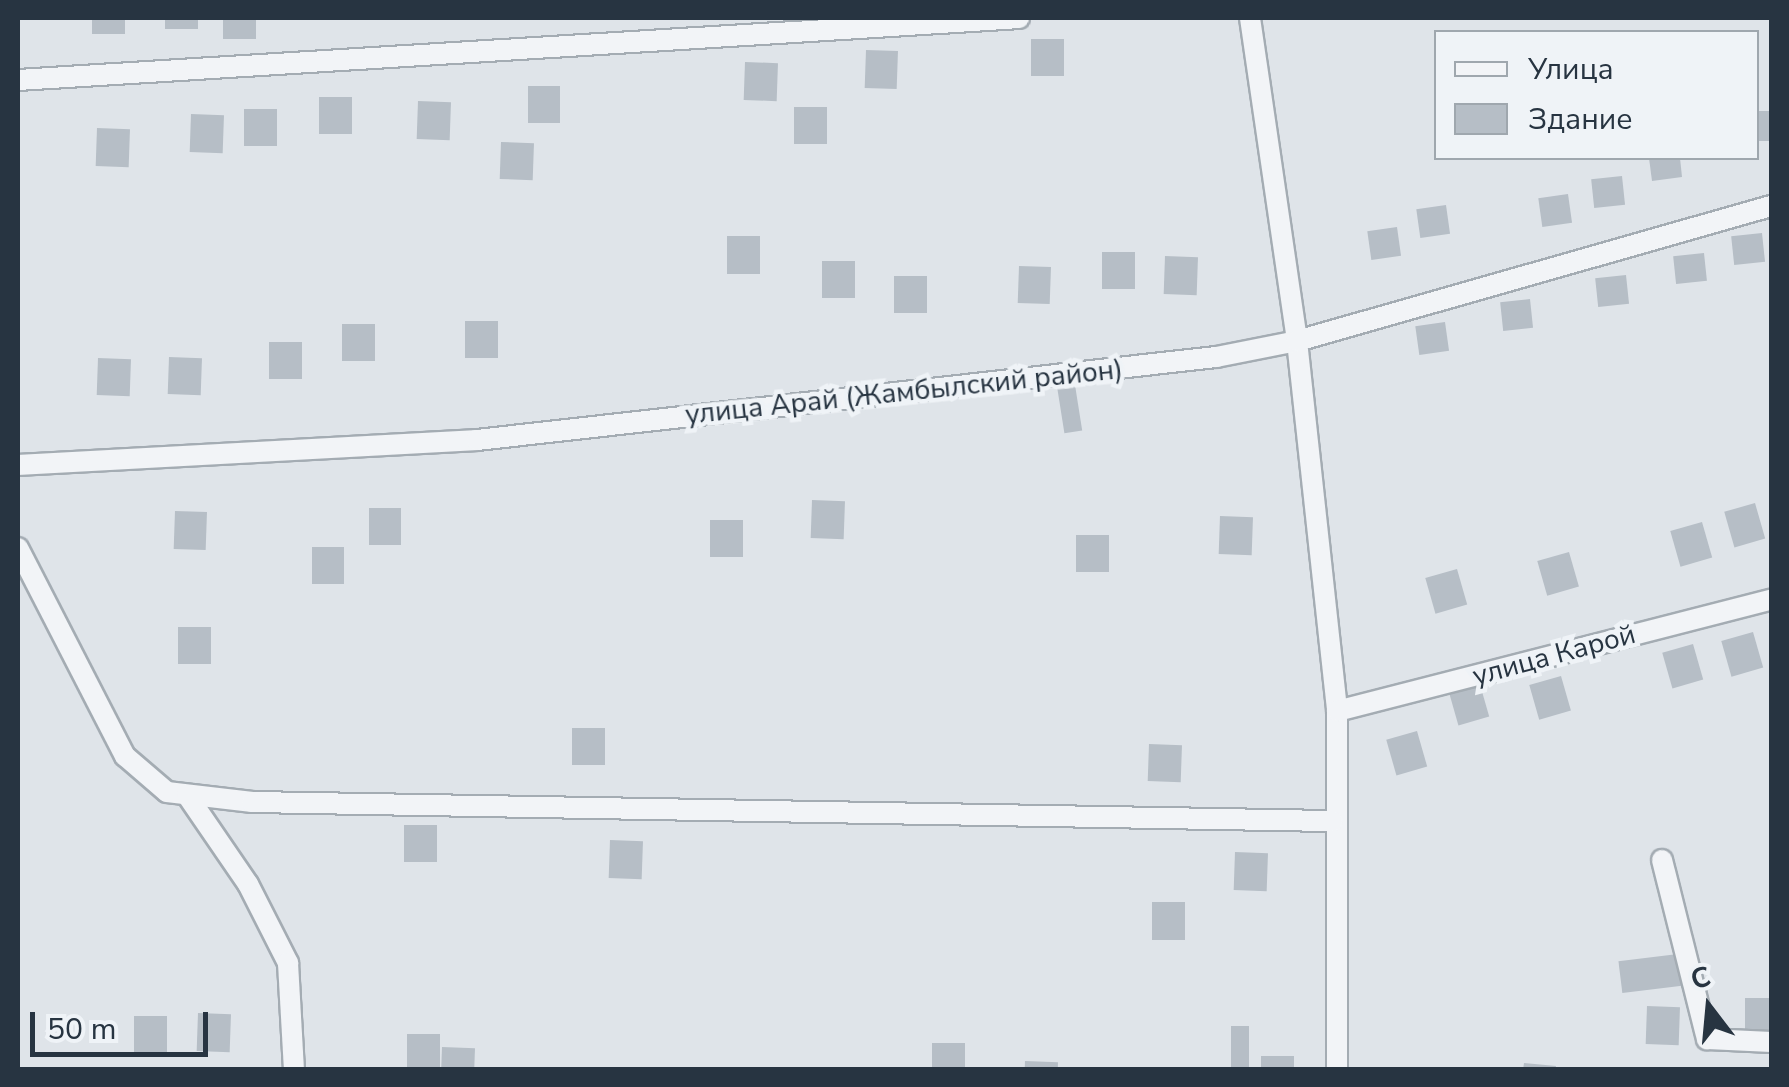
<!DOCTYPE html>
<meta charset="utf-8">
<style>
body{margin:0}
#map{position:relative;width:1789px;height:1087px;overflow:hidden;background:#dfe4e9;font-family:"Nunito Sans",sans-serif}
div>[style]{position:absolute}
.building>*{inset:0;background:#b6bec6;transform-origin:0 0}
.roads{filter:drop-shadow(2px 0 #a4acb3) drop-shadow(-2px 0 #a4acb3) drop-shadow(0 2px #a4acb3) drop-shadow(0 -2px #a4acb3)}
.street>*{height:20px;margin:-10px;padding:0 10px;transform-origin:10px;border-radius:10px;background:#f2f4f7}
span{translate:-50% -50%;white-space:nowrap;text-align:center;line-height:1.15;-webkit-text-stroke:9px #eff3f7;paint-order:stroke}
.street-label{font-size:28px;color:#273441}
.frame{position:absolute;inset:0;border:20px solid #273441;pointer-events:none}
.legend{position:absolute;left:1434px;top:30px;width:325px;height:130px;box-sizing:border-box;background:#eff3f7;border:2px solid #9fa7ae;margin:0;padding:12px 18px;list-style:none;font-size:30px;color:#273441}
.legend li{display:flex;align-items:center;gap:20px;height:50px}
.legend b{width:50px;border:2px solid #9fa7ae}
.north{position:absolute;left:1659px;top:957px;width:100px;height:100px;-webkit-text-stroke:8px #eff3f7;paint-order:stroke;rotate:344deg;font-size:28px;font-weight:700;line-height:40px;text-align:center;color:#273441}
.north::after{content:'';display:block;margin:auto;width:35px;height:45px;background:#273441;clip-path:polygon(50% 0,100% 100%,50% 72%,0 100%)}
.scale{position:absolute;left:30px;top:1012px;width:178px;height:45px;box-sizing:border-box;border:5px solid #273441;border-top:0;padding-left:12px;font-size:30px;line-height:35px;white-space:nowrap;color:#273441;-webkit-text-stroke:8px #eff3f7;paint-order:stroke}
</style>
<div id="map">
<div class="building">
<i style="left:92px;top:18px;width:33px;height:16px"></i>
<i style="left:165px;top:18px;width:33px;height:11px"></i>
<i style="left:223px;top:18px;width:33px;height:21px"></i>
<i style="left:1031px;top:39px;width:33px;height:37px"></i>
<i style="left:866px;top:50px;width:32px;height:38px;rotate:2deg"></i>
<i style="left:745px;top:62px;width:33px;height:38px;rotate:2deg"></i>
<i style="left:528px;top:86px;width:32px;height:37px"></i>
<i style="left:319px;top:97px;width:33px;height:37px"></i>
<i style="left:418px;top:101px;width:33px;height:38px;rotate:2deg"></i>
<i style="left:794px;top:107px;width:33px;height:37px"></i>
<i style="left:244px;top:109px;width:33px;height:37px"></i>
<i style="left:1772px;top:111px;width:30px;height:16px;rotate:90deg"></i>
<i style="left:191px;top:114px;width:33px;height:38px;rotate:2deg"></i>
<i style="left:97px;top:128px;width:33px;height:38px;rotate:2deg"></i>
<i style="left:501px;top:142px;width:33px;height:37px;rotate:2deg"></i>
<i style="clip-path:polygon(1649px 158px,1680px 158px,1682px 177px,1652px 181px)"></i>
<i style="left:1622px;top:176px;width:29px;height:31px;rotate:84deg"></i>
<i style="left:1568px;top:194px;width:29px;height:30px;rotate:82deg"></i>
<i style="left:1446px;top:205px;width:29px;height:30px;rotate:82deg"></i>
<i style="left:1397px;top:227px;width:29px;height:30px;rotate:82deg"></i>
<i style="left:1762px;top:233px;width:29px;height:31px;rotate:84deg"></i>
<i style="left:727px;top:236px;width:33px;height:38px"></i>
<i style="left:1102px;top:252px;width:33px;height:37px"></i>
<i style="left:1704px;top:253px;width:28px;height:31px;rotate:84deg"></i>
<i style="left:1165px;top:256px;width:33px;height:38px;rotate:2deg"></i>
<i style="left:822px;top:261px;width:33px;height:37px"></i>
<i style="left:1019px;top:266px;width:32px;height:37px;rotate:2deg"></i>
<i style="left:1626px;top:275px;width:29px;height:31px;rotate:84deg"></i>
<i style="left:894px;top:276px;width:33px;height:37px"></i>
<i style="left:1530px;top:299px;width:29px;height:30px;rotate:84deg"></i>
<i style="left:465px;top:321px;width:33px;height:37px"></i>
<i style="left:1445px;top:322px;width:29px;height:30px;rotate:82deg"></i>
<i style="left:342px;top:324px;width:33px;height:37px"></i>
<i style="left:269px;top:342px;width:33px;height:37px"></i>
<i style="left:169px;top:357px;width:33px;height:37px;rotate:2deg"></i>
<i style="left:98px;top:358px;width:33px;height:37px;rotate:2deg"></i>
<i style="left:1075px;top:385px;width:46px;height:18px;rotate:81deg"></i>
<i style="left:812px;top:500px;width:33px;height:38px;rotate:2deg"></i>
<i style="left:1755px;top:503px;width:37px;height:32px;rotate:74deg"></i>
<i style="left:369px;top:508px;width:32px;height:37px"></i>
<i style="left:175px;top:511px;width:32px;height:38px;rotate:2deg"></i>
<i style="left:1220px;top:516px;width:33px;height:38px;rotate:2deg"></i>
<i style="left:710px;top:520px;width:33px;height:37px"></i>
<i style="left:1702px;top:522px;width:37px;height:33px;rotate:74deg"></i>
<i style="left:1076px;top:535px;width:33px;height:37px"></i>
<i style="left:312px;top:547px;width:32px;height:37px"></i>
<i style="left:1569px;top:552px;width:36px;height:33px;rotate:74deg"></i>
<i style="left:1457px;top:569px;width:37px;height:33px;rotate:74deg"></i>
<i style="left:178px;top:627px;width:33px;height:37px"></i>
<i style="left:1753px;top:632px;width:37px;height:33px;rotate:74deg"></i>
<i style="left:1693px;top:644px;width:37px;height:32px;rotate:74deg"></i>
<i style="left:1561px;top:676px;width:36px;height:33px;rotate:74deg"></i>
<i style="left:1479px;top:681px;width:37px;height:32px;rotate:74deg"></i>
<i style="left:572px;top:728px;width:33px;height:37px"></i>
<i style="left:1417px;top:731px;width:37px;height:32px;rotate:74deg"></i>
<i style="left:1149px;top:744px;width:33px;height:37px;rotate:2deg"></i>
<i style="left:404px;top:825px;width:33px;height:37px"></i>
<i style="left:610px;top:840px;width:33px;height:38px;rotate:2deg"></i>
<i style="left:1235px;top:852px;width:33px;height:38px;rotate:2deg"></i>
<i style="left:1152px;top:902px;width:33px;height:38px"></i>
<i style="left:1678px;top:954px;width:32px;height:60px;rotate:83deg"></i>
<i style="left:1745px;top:998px;width:27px;height:37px"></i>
<i style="left:1647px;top:1006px;width:33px;height:38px;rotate:2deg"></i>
<i style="left:198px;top:1013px;width:33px;height:38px;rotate:2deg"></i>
<i style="left:134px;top:1016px;width:33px;height:37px"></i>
<i style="left:1231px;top:1026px;width:18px;height:44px"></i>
<i style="left:407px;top:1034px;width:33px;height:36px"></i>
<i style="left:932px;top:1043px;width:33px;height:27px"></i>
<i style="left:442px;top:1047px;width:33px;height:23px;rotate:2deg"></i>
<i style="left:1261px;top:1056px;width:33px;height:14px"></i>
<i style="left:1025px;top:1061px;width:33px;height:9px;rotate:2deg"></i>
<i style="clip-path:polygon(1524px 1063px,1556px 1066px,1555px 1070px,1523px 1070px)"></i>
</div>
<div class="roads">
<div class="street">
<i style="left:1250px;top:18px;width:326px;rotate:81.7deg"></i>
<i style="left:1297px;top:341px;width:372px;rotate:83.8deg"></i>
<i style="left:1337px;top:711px;width:359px;rotate:90deg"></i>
<i style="left:18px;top:80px;width:1003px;rotate:-3.54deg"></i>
<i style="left:18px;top:465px;width:460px;rotate:-3.1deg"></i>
<i style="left:477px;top:440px;width:744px;rotate:-6.41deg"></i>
<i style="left:1216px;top:357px;width:83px;rotate:-11.2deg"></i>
<i style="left:1297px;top:341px;width:494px;rotate:-15.9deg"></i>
<i style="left:18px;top:548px;width:234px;rotate:62.8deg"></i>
<i style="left:125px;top:756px;width:55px;rotate:40.6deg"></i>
<i style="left:167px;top:792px;width:86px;rotate:6.7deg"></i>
<i style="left:252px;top:802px;width:1081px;rotate:1.01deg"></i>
<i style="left:1337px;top:711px;width:449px;rotate:-14.4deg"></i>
<i style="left:187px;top:795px;width:108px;rotate:55.6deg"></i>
<i style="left:248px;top:884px;width:89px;rotate:63.1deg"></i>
<i style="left:288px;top:963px;width:107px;rotate:86.8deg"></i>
<i style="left:1662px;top:860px;width:185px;rotate:75.9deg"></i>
<i style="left:1707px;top:1039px;width:65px;rotate:2.6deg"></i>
</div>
</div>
<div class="street-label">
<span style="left:904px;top:392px;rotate:-6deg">улица Арай (Жамбылский район)</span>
<span style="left:1554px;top:655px;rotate:-15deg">улица Карой</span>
</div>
<div class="frame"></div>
<ul class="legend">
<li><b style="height:12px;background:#f2f4f7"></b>Улица</li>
<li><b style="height:28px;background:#b6bec6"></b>Здание</li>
</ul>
<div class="north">С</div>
<div class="scale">50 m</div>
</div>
